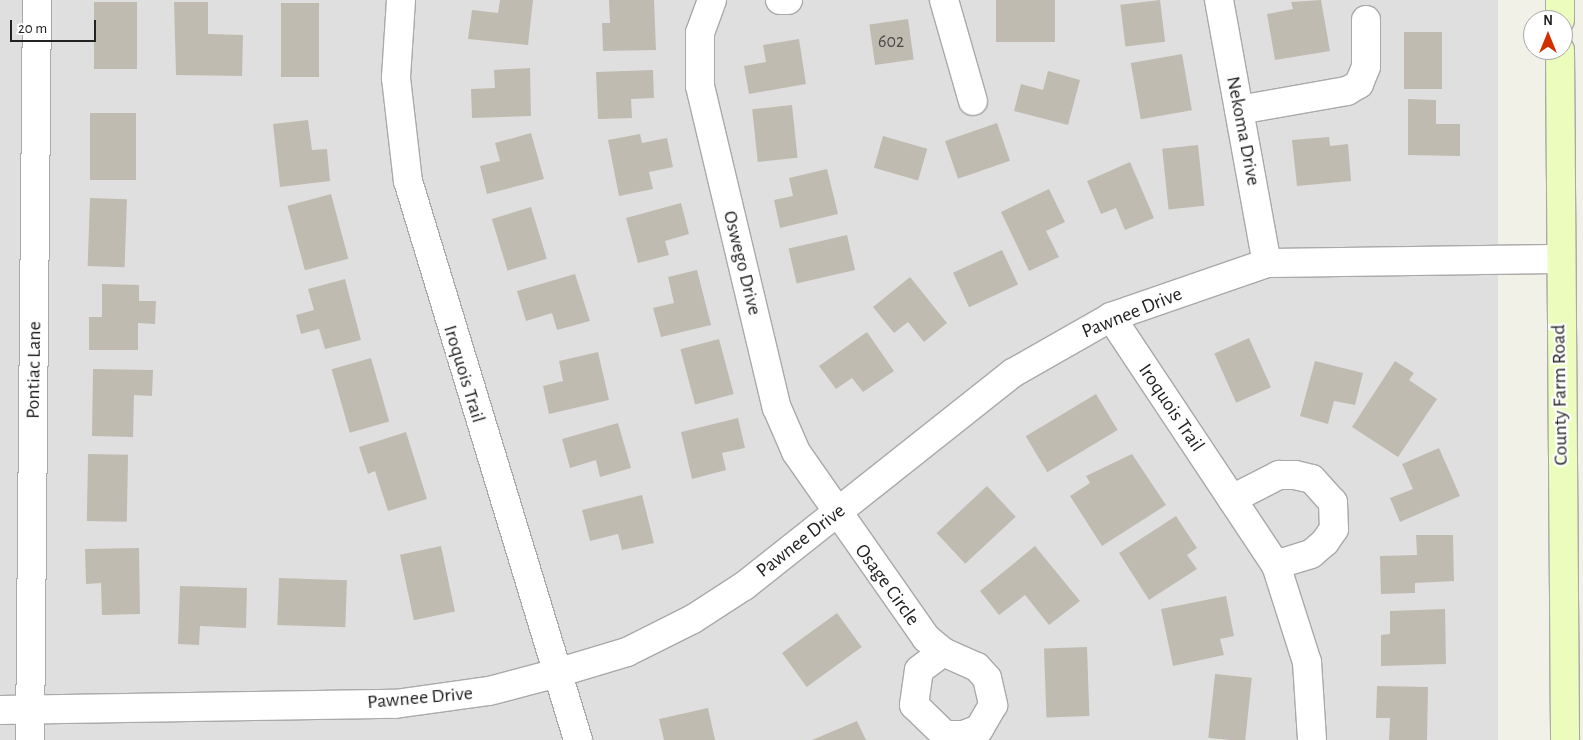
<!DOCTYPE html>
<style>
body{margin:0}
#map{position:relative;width:1583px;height:740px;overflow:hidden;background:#f2f1e8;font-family:"Alegreya Sans",sans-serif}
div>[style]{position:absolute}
.residential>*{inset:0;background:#e0dfdf;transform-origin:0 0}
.building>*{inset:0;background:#c0bbb1;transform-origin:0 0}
.roads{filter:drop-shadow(1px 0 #a9a9a9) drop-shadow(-1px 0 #a9a9a9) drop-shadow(0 1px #a9a9a9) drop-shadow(0 -1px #a9a9a9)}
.street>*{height:28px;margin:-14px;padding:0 14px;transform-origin:14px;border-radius:14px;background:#fff}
.secondary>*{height:28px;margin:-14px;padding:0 14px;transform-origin:14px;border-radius:14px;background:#ebfcbc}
span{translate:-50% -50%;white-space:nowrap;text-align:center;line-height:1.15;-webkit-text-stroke:4.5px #fff;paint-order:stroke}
.number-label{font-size:18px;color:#4a4846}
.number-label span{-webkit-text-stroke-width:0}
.street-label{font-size:20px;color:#222}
.north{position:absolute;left:1523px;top:10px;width:50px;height:50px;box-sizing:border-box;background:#fff;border:1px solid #a7a7a7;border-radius:50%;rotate:0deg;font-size:14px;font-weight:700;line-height:20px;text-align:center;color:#222}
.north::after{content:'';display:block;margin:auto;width:18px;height:22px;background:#d42e00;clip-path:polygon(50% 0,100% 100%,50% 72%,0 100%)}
.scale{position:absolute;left:10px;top:20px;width:86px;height:22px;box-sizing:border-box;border:2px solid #222;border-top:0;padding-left:6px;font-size:15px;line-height:18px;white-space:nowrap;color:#222;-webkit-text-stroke:4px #fff;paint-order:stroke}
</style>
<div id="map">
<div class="residential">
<i style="left:0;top:0;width:1498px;height:740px"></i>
</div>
<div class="building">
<i style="clip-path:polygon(500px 0,533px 0,528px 45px,468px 39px,472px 10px,498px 13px)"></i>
<i style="clip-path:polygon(609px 0,654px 0,656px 50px,603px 51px,602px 23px,610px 23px)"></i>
<i style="left:996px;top:0;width:59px;height:42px"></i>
<i style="left:1160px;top:0;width:42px;height:40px;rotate:83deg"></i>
<i style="clip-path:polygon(1321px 0,1330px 51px,1275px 60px,1267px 14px,1293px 9px,1291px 2px)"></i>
<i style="left:94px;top:2px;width:43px;height:67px"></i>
<i style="clip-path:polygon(174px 2px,208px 2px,208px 34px,243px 35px,242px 76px,176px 75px)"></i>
<i style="left:281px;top:3px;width:38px;height:74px"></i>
<i style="left:908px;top:19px;width:41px;height:39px;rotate:82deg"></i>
<i style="left:1404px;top:32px;width:38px;height:57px"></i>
<i style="clip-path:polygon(799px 39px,806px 84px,749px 94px,744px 66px,766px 62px,763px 45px)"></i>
<i style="left:1182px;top:54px;width:57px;height:52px;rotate:80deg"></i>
<i style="clip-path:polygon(530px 68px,531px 116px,472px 118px,471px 89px,495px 88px,494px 70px)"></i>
<i style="clip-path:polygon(653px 70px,654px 98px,631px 99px,632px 118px,598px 119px,596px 72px)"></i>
<i style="clip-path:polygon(1048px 71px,1080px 80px,1068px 125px,1014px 111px,1021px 84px,1043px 90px)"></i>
<i style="clip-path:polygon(1408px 99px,1436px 100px,1436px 124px,1460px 124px,1460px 156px,1408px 155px)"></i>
<i style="left:792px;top:105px;width:53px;height:40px;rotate:84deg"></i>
<i style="left:90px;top:113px;width:46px;height:67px"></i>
<i style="clip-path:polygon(308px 120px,312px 150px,327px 149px,330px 181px,280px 187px,273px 124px)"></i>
<i style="left:997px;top:123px;width:40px;height:55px;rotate:71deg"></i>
<i style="clip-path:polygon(531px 133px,544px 179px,487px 194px,480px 166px,500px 161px,495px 143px)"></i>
<i style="clip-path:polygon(640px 134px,642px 143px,667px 138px,673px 167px,649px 172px,653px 189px,619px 196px,608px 140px)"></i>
<i style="left:883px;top:136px;width:46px;height:33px;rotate:16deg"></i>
<i style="clip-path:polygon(1329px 137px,1330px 146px,1348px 144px,1351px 181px,1297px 186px,1292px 140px)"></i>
<i style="left:1198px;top:145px;width:61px;height:36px;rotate:84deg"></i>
<i style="clip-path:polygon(1130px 162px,1154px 218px,1125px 230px,1116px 208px,1101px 214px,1087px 181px)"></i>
<i style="clip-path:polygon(827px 169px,838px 214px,780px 228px,774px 200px,793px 196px,789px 178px)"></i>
<i style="clip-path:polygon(1049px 189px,1065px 222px,1046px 231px,1059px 257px,1029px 271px,1001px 212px)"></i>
<i style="left:331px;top:194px;width:67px;height:45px;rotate:75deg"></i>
<i style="left:90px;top:198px;width:37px;height:68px;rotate:2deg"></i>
<i style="clip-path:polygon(681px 203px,689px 234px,665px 241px,669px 255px,638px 263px,626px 218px)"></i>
<i style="left:531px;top:207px;width:54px;height:41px;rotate:73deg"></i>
<i style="left:847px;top:235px;width:36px;height:60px;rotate:77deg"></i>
<i style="left:1002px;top:250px;width:38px;height:54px;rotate:65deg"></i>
<i style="clip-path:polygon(697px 270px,711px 325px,661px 337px,653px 308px,674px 303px,668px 277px)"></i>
<i style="clip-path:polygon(575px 274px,590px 321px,557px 330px,552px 313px,526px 321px,517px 291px)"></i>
<i style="clip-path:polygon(910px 277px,947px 323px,924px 342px,908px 322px,894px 333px,873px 307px)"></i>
<i style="clip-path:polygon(345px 279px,361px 340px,325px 349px,319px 329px,301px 334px,296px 315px,314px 310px,308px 289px)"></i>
<i style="clip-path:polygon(102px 284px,139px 285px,139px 301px,156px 301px,155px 324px,138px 323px,138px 350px,89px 350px,89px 317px,102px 317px)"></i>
<i style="clip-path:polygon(867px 332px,894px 371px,863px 392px,852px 378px,836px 389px,819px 366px)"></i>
<i style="left:1249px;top:338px;width:54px;height:38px;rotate:66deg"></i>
<i style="left:719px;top:339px;width:57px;height:40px;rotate:75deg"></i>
<i style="clip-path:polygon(598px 352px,609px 400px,549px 414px,543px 386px,563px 381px,559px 361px)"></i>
<i style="left:371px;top:358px;width:66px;height:41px;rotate:74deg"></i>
<i style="clip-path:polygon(1315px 361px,1363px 373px,1355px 405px,1334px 401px,1328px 424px,1300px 416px)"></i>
<i style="clip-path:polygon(1395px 361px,1414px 373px,1409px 380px,1437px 399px,1398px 457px,1352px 427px)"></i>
<i style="clip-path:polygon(93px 369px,153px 370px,152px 396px,134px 395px,133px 437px,92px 436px)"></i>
<i style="left:1096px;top:394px;width:42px;height:82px;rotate:59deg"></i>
<i style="clip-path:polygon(738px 418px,745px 448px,722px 453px,726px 470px,692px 479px,681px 432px)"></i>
<i style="clip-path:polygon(618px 423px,631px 468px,600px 477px,596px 460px,570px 468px,562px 439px)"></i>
<i style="clip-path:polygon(406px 432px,427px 499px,388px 511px,375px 471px,368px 474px,359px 447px)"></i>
<i style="clip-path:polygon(1439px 448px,1460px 496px,1400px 522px,1390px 498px,1413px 489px,1402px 464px)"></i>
<i style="left:88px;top:454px;width:40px;height:67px;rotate:1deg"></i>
<i style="clip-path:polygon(1132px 454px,1166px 505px,1102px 546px,1070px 496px,1090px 483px,1086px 476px)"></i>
<i style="left:987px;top:486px;width:42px;height:69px;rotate:47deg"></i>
<i style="clip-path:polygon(642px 495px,654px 543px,622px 550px,618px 534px,590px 541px,582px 510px)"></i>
<i style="clip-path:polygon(1176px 516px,1197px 548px,1187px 555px,1197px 569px,1149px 600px,1119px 553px)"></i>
<i style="clip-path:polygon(1416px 535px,1453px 535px,1454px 581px,1415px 583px,1415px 593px,1381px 594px,1380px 556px,1417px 555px)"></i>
<i style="left:441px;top:546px;width:67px;height:42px;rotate:78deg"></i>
<i style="clip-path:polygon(1035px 546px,1080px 601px,1049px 625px,1025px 595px,999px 615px,980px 591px)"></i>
<i style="clip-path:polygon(139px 548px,140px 614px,102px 615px,101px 583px,86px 584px,85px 549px)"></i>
<i style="left:279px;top:578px;width:68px;height:47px;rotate:2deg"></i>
<i style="clip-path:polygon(180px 586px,247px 588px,246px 628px,200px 626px,199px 645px,178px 644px)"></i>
<i style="clip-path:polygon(1226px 596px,1234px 636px,1220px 639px,1224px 655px,1173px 666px,1161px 609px)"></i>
<i style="clip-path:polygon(1445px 609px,1446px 664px,1381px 666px,1381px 635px,1390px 634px,1390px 611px)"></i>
<i style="left:837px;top:613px;width:42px;height:68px;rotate:54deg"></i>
<i style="left:1087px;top:647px;width:69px;height:43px;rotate:88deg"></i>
<i style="left:1215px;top:674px;width:37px;height:64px;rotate:6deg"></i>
<i style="clip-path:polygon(1377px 686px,1428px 687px,1427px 740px,1389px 740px,1390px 718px,1376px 718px)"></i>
<i style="clip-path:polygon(708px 708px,715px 740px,664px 740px,659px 719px)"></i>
<i style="clip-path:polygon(857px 721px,866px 740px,812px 740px)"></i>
</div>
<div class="roads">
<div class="street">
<i style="left:401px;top:0;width:78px;rotate:93.7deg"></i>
<i style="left:396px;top:78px;width:104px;rotate:83.4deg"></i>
<i style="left:408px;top:181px;width:584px;rotate:73.08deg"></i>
<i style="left:712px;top:0;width:35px;rotate:110deg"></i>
<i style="left:700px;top:33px;width:53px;rotate:90deg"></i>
<i style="left:700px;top:86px;width:331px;rotate:76.6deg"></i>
<i style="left:777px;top:408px;width:48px;rotate:66.6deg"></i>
<i style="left:796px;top:452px;width:227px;rotate:55deg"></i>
<i style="left:926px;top:638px;width:22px;rotate:39deg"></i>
<i style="left:943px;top:652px;width:37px;rotate:24deg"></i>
<i style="left:977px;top:667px;width:15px;rotate:48deg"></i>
<i style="left:987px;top:678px;width:28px;rotate:77deg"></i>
<i style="left:993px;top:705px;width:28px;rotate:120deg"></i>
<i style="left:979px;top:729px;width:17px;rotate:159deg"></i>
<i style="left:963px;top:735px;width:18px;rotate:180deg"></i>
<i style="left:945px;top:735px;width:43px;rotate:-135.9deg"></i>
<i style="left:914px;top:705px;width:35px;rotate:-82deg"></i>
<i style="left:919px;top:670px;width:30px;rotate:-37deg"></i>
<i style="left:780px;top:0;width:8px"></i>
<i style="left:944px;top:0;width:105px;rotate:74deg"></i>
<i style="left:1219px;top:0;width:267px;rotate:79.7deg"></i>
<i style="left:1239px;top:110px;width:110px;rotate:-10deg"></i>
<i style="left:1347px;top:91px;width:14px;rotate:-30deg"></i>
<i style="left:1359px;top:84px;width:18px;rotate:-68deg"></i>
<i style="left:1366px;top:67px;width:47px;rotate:-90deg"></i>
<i style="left:1111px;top:317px;width:298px;rotate:56.4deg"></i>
<i style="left:1276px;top:565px;width:102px;rotate:72.3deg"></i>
<i style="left:1307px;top:662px;width:78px;rotate:86.3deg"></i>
<i style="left:1232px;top:499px;width:53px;rotate:-27.1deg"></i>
<i style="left:1279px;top:475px;width:16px"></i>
<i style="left:1295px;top:475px;width:17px;rotate:13deg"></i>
<i style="left:1312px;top:479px;width:31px;rotate:48deg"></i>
<i style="left:1333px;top:502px;width:27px;rotate:88deg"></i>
<i style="left:1334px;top:529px;width:16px;rotate:125deg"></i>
<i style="left:1325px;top:542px;width:18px;rotate:139deg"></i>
<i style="left:1311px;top:554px;width:37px;rotate:163deg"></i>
<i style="left:0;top:710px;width:395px;rotate:-0.9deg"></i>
<i style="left:395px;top:704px;width:95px;rotate:-7.9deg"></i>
<i style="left:489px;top:691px;width:70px;rotate:-14.8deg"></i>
<i style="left:557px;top:673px;width:73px;rotate:-16.7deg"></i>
<i style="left:627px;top:652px;width:74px;rotate:-26.6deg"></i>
<i style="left:693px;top:619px;width:61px;rotate:-32.9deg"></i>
<i style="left:744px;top:586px;width:343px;rotate:-38.4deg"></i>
<i style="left:1013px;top:373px;width:113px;rotate:-29.7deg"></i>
<i style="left:1111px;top:317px;width:165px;rotate:-19.1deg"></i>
<i style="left:1267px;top:263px;width:291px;rotate:-0.8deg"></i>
<i style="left:30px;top:740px;width:740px;rotate:-89.46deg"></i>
</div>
<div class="secondary">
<i style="left:1560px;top:20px;width:20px;rotate:-90deg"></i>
<i style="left:1560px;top:50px;width:690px;rotate:89.58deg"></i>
</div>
</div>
<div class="number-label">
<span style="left:891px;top:42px">602</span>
</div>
<div class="street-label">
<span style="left:1243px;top:131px;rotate:79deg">Nekoma Drive</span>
<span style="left:742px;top:263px;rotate:76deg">Oswego Drive</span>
<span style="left:1132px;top:313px;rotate:-22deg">Pawnee Drive</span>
<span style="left:34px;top:370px;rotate:-89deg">Pontiac Lane</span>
<span style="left:464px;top:374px;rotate:73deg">Iroquois Trail</span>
<span style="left:1560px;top:395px;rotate:-91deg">County Farm Road</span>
<span style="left:1171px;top:408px;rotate:56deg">Iroquois Trail</span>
<span style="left:801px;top:541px;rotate:-38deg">Pawnee Drive</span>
<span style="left:887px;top:585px;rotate:54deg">Osage Circle</span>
<span style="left:420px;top:698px;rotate:-5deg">Pawnee Drive</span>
</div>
<div class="north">N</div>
<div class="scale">20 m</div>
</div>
